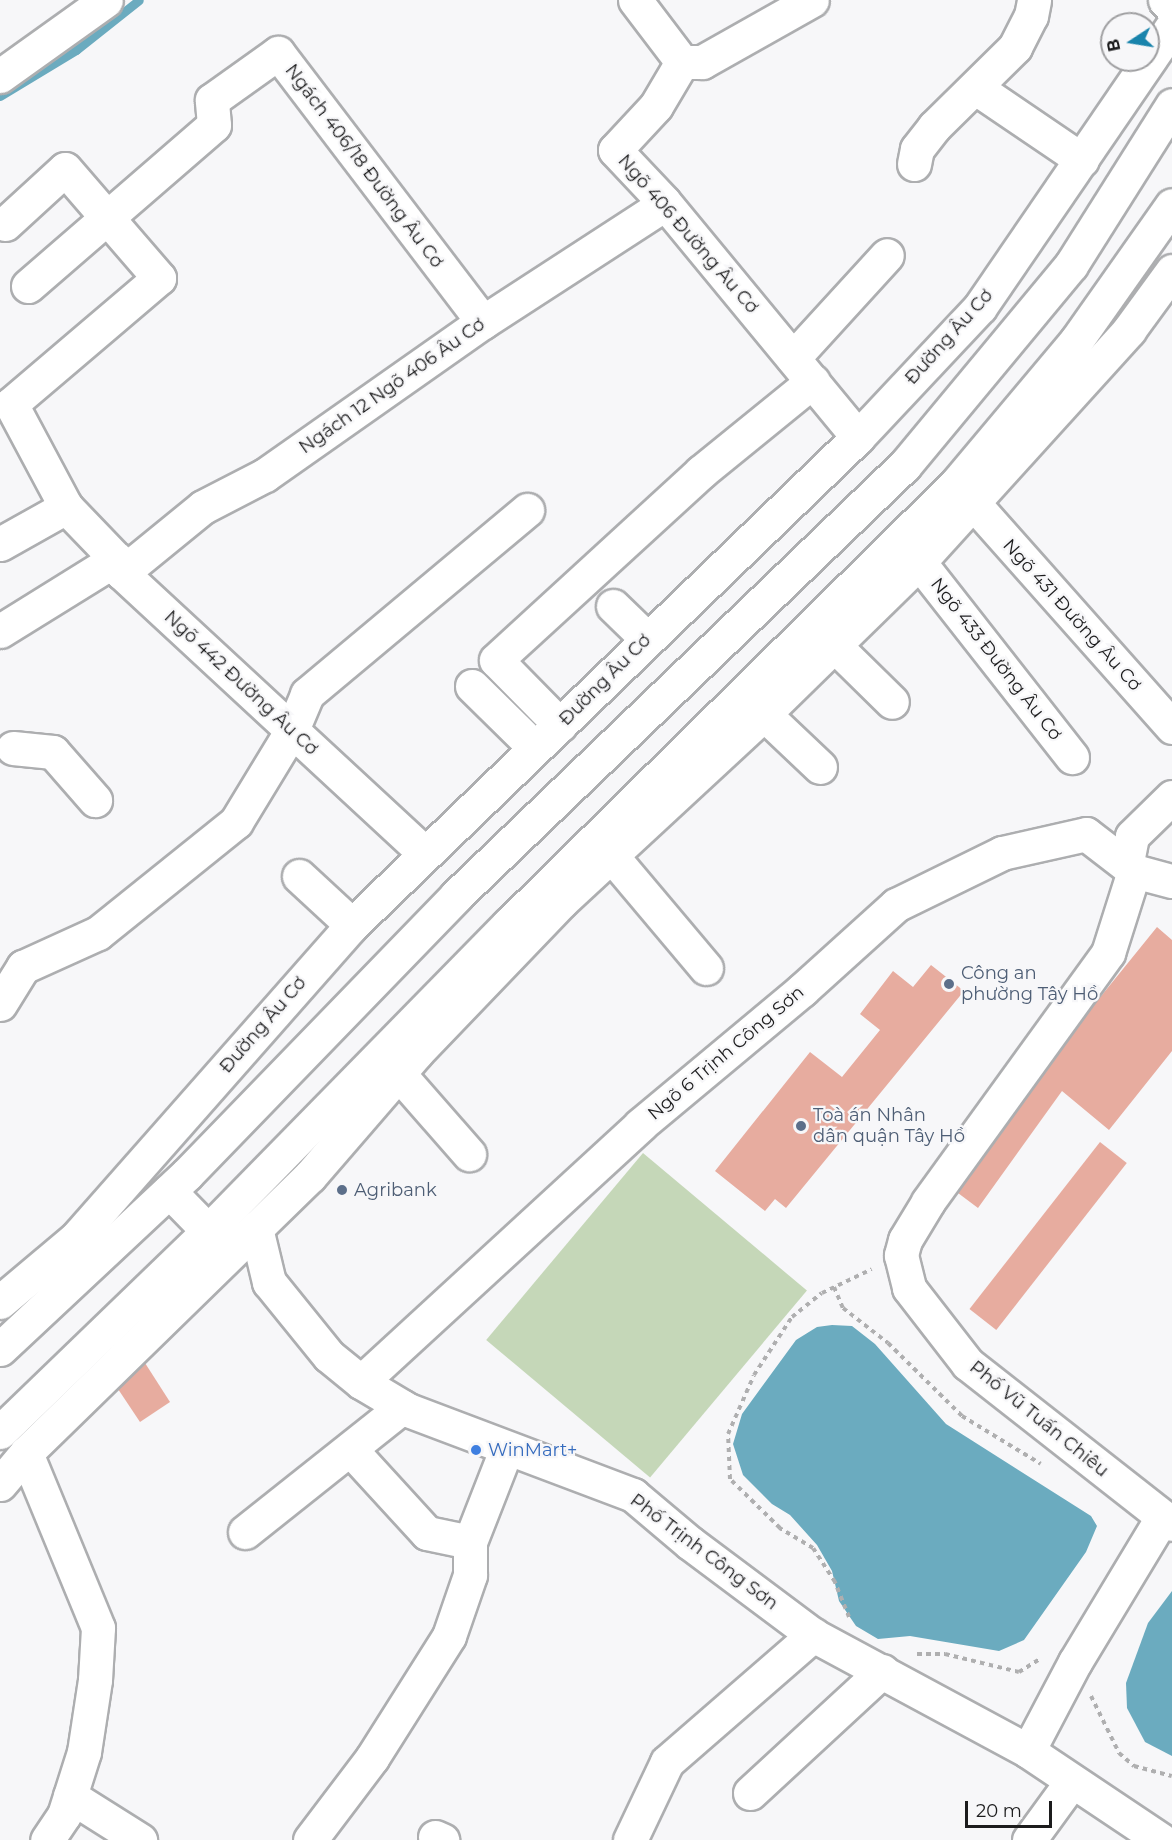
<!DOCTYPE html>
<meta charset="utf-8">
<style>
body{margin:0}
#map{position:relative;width:1172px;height:1840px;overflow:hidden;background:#f7f7f9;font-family:Montserrat,sans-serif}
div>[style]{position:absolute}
.green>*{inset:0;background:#c5d7b8;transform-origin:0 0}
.water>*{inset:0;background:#6babbf}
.stream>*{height:9px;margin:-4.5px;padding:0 4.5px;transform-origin:4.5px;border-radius:4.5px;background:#6babbf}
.building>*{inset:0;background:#e7ac9f;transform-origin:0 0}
.path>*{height:4px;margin-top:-2px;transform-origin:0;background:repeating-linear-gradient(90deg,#afafb0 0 4.5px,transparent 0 9px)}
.roads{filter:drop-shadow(2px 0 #adaeb0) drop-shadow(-2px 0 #adaeb0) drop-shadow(0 2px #adaeb0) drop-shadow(0 -2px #adaeb0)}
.minor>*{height:33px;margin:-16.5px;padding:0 16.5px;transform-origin:16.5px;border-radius:16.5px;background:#fff}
.major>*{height:33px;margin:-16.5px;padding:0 16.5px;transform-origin:16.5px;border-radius:16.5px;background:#fff}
.dots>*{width:16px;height:16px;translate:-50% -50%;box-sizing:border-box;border:3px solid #f7f7f9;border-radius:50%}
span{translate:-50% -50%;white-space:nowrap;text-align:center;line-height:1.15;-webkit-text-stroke:4.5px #f7f7f9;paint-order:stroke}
.street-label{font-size:18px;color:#1c1c1d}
.service-label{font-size:18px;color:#4e5e75}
.left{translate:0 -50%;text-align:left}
.shop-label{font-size:18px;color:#366cbe}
.north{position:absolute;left:1100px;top:12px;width:60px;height:60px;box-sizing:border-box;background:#f7f7f9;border:2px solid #9f9fa1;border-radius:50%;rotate:258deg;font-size:16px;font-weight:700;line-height:24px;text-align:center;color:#1c1c1d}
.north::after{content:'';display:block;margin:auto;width:21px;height:27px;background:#1984ac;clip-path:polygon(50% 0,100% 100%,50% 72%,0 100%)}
.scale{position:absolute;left:965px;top:1801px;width:87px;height:27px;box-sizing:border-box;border:3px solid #1c1c1d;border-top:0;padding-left:8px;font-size:18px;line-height:21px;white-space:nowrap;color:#1c1c1d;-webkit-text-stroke:4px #f7f7f9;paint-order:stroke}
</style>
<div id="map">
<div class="green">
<i style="left:643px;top:1153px;width:214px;height:244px;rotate:40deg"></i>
</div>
<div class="water">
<i style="clip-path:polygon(832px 1325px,852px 1326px,875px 1344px,946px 1424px,1091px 1516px,1097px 1526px,1086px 1552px,1024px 1640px,999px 1651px,910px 1636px,878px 1639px,856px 1626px,839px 1601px,832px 1571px,817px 1545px,790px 1515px,772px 1504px,743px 1475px,733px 1444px,742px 1414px,796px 1340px,817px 1327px)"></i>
<i style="clip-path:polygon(1172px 1591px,1172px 1756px,1145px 1742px,1127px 1708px,1126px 1683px,1148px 1623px)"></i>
</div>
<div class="stream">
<i style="left:0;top:96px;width:89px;rotate:-31.2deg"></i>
<i style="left:76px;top:50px;width:80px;rotate:-38.4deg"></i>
</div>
<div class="building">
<i style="clip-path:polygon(1157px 927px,1172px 940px,1172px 1051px,1109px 1130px,1062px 1091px,978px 1208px,958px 1193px,1089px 1011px)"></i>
<i style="clip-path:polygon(931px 965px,964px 991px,786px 1208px,775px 1199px,765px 1211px,715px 1171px,810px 1052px,842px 1077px,880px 1030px,860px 1014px,893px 971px,913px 987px)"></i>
<i style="left:1100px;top:1142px;width:34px;height:212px;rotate:38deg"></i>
<i style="clip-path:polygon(145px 1363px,170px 1402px,140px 1422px,118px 1389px)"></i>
</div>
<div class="path">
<i style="left:834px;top:1287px;width:23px;rotate:67deg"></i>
<i style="left:843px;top:1308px;width:57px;rotate:37.9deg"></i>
<i style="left:888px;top:1343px;width:104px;rotate:44.6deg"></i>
<i style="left:962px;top:1416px;width:92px;rotate:31.3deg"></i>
<i style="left:849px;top:1617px;width:38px;rotate:-112deg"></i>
<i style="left:835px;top:1582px;width:40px;rotate:-122.9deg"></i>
<i style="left:813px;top:1548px;width:39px;rotate:-149deg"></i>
<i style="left:780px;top:1528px;width:70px;rotate:-135.6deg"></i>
<i style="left:730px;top:1479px;width:45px;rotate:-92.5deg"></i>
<i style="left:728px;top:1434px;width:64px;rotate:-66.2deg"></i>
<i style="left:754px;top:1375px;width:69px;rotate:-56.8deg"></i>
<i style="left:792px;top:1317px;width:38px;rotate:-39deg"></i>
<i style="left:822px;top:1293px;width:55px;rotate:-25.6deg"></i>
<i style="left:917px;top:1654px;width:28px"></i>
<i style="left:945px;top:1654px;width:76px;rotate:13.7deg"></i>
<i style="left:1019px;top:1672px;width:26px;rotate:-32deg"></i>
<i style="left:1091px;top:1696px;width:64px;rotate:63.8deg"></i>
<i style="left:1119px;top:1753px;width:20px;rotate:41deg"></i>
<i style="left:1134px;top:1766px;width:39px;rotate:15deg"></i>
</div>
<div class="roads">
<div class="minor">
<i style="left:635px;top:0;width:78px;rotate:52.8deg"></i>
<i style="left:682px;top:62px;width:51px;rotate:120.6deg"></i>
<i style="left:656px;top:106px;width:60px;rotate:133deg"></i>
<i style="left:615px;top:150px;width:71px;rotate:46.7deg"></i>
<i style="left:664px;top:202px;width:305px;rotate:50.5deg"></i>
<i style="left:1165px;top:0;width:11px;rotate:49deg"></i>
<i style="left:682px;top:62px;width:20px"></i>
<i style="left:702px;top:62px;width:126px;rotate:-29.4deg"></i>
<i style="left:0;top:76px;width:130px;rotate:-35.6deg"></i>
<i style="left:976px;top:88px;width:128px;rotate:34.2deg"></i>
<i style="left:914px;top:164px;width:15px;rotate:-79deg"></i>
<i style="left:917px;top:149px;width:28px;rotate:-52deg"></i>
<i style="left:934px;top:127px;width:114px;rotate:-44.6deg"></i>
<i style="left:1015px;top:47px;width:35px;rotate:-63deg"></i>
<i style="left:1031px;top:16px;width:16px;rotate:-79deg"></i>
<i style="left:5px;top:224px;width:81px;rotate:-42.5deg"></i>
<i style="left:65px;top:169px;width:144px;rotate:49.2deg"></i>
<i style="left:159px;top:278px;width:194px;rotate:139.6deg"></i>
<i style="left:11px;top:404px;width:117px;rotate:61.9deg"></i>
<i style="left:28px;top:286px;width:246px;rotate:-40.9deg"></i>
<i style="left:214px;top:125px;width:25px;rotate:-95deg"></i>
<i style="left:212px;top:100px;width:81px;rotate:-35.5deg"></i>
<i style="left:278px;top:53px;width:338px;rotate:52.7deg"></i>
<i style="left:793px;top:358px;width:139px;rotate:-47.6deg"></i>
<i style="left:959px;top:487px;width:321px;rotate:48.4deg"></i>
<i style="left:0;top:544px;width:76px;rotate:-29.3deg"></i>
<i style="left:66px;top:507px;width:72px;rotate:46.1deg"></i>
<i style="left:116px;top:559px;width:15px;rotate:67deg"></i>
<i style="left:122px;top:573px;width:412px;rotate:42.8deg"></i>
<i style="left:919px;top:562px;width:248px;rotate:51.9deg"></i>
<i style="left:122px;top:573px;width:104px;rotate:-39.2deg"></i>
<i style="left:203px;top:507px;width:70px;rotate:-27.3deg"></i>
<i style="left:265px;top:475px;width:266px;rotate:-35.1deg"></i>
<i style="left:483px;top:322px;width:217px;rotate:-33deg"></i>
<i style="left:613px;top:606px;width:47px;rotate:44.1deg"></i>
<i style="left:0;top:631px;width:137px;rotate:-31.8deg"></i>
<i style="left:834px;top:645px;width:81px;rotate:44.5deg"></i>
<i style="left:472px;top:686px;width:88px;rotate:44.5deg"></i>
<i style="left:764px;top:714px;width:77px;rotate:43.4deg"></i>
<i style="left:560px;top:725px;width:91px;rotate:-134.6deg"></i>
<i style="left:496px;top:660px;width:278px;rotate:-42.5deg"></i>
<i style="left:701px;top:472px;width:144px;rotate:-39.1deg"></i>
<i style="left:13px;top:748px;width:40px;rotate:5.7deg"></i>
<i style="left:53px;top:752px;width:64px;rotate:48.8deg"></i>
<i style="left:610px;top:854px;width:149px;rotate:49.9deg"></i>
<i style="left:1134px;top:871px;width:86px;rotate:107.6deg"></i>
<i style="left:1108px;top:953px;width:307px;rotate:125.9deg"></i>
<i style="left:928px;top:1202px;width:44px;rotate:121.2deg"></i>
<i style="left:905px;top:1240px;width:16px;rotate:105deg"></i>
<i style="left:901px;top:1255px;width:34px;rotate:76deg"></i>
<i style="left:909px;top:1288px;width:96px;rotate:52.2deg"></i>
<i style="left:968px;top:1364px;width:259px;rotate:38.1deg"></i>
<i style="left:1134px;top:871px;width:11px;rotate:-128deg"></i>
<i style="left:1127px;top:862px;width:26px;rotate:-79deg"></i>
<i style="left:1132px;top:836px;width:56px;rotate:-44.3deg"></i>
<i style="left:299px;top:876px;width:72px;rotate:42.8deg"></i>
<i style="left:0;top:1004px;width:44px;rotate:-58.1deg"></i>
<i style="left:23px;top:967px;width:82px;rotate:-24.4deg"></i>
<i style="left:98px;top:933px;width:177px;rotate:-38.8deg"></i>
<i style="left:236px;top:822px;width:108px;rotate:-58.7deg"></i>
<i style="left:292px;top:730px;width:39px;rotate:-67deg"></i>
<i style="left:307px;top:694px;width:287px;rotate:-39.9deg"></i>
<i style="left:398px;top:1073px;width:108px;rotate:48.8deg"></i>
<i style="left:256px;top:1228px;width:56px;rotate:76.5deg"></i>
<i style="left:269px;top:1282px;width:95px;rotate:51deg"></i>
<i style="left:329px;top:1356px;width:41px;rotate:39.1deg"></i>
<i style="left:361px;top:1382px;width:55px;rotate:30.8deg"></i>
<i style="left:408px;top:1410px;width:241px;rotate:20.7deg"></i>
<i style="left:633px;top:1495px;width:75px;rotate:40.1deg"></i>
<i style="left:690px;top:1543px;width:154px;rotate:36.8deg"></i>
<i style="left:813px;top:1635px;width:244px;rotate:28.3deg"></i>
<i style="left:1028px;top:1751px;width:160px;rotate:33.8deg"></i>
<i style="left:0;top:1302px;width:99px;rotate:-40.1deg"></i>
<i style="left:76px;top:1238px;width:417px;rotate:-48.6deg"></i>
<i style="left:352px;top:925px;width:703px;rotate:-43.96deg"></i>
<i style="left:858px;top:437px;width:178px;rotate:-46.8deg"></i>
<i style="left:980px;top:307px;width:340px;rotate:-55.6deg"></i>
<i style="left:361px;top:1382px;width:379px;rotate:-42.6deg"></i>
<i style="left:640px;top:1125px;width:211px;rotate:-39.8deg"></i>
<i style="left:802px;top:990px;width:127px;rotate:-42.1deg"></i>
<i style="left:896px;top:905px;width:118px;rotate:-26.1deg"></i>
<i style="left:1002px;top:853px;width:86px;rotate:-12.7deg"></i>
<i style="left:1086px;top:834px;width:61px;rotate:37.6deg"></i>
<i style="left:1134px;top:871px;width:39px;rotate:15deg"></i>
<i style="left:350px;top:1449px;width:114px;rotate:47.5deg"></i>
<i style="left:427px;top:1533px;width:44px;rotate:11.8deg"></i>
<i style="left:26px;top:1453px;width:189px;rotate:67.6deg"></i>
<i style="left:98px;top:1628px;width:52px;rotate:93.3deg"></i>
<i style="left:95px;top:1680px;width:73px;rotate:98.7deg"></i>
<i style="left:84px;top:1752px;width:66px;rotate:107.6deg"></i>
<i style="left:64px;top:1815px;width:30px;rotate:124deg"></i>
<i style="left:0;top:1484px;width:40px;rotate:-50deg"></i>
<i style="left:26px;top:1453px;width:397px;rotate:-44.3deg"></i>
<i style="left:310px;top:1176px;width:162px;rotate:-49.2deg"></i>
<i style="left:416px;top:1053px;width:211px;rotate:-46.2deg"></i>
<i style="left:562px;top:901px;width:275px;rotate:-42.8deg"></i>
<i style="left:764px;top:714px;width:217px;rotate:-44.4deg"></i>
<i style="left:919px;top:562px;width:313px;rotate:-47.8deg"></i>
<i style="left:1129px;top:330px;width:73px;rotate:-53.9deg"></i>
<i style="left:245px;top:1532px;width:201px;rotate:-38.5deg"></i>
<i style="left:1028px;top:1751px;width:101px;rotate:-62.2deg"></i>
<i style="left:1075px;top:1662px;width:168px;rotate:-58.9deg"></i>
<i style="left:750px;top:1793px;width:180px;rotate:-42.7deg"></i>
<i style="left:70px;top:1796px;width:83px;rotate:32.2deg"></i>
<i style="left:435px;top:1837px;width:8px;rotate:23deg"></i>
<i style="left:310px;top:1840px;width:103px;rotate:-52.9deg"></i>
<i style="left:372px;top:1758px;width:144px;rotate:-57.7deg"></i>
<i style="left:449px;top:1636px;width:65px;rotate:-71deg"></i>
<i style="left:470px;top:1575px;width:33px;rotate:-90deg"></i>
<i style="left:470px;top:1542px;width:99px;rotate:-68.6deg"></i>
<i style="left:630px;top:1840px;width:86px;rotate:-64.6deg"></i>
<i style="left:667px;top:1762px;width:194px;rotate:-41deg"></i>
<i style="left:1029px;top:1840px;width:73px;rotate:-53.9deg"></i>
</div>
<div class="major">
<i style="left:169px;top:1191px;width:56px;rotate:45.7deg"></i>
<i style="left:0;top:1349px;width:256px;rotate:-43.1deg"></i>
<i style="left:187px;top:1174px;width:387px;rotate:-45.9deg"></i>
<i style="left:456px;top:896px;width:622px;rotate:-43.83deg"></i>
<i style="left:905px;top:465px;width:260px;rotate:-50.3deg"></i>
<i style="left:1071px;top:265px;width:189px;rotate:-57.7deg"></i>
<i style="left:0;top:1432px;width:289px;rotate:-44deg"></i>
<i style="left:208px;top:1231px;width:429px;rotate:-45.6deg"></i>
<i style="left:508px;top:925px;width:629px;rotate:-44.55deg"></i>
<i style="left:956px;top:484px;width:187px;rotate:-50deg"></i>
<i style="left:1076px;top:341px;width:166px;rotate:-54.8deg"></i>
</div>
</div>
<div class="dots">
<i style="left:949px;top:984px;background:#5c6f8a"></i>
<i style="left:801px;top:1126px;background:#5c6f8a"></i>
<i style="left:342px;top:1190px;background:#5c6f8a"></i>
<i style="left:476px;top:1450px;background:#3f7fe0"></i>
</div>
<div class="street-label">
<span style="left:364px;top:166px;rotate:53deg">Ngách 406/18 Đường Âu Cơ</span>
<span style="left:688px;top:234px;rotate:49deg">Ngõ 406 Đường Âu Cơ</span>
<span style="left:949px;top:337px;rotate:-48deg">Đường Âu Cơ</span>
<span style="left:392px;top:386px;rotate:-35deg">Ngách 12 Ngõ 406 Âu Cơ</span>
<span style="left:1072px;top:615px;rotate:48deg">Ngõ 431 Đường Âu Cơ</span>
<span style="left:996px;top:659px;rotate:52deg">Ngõ 433 Đường Âu Cơ</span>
<span style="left:605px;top:680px;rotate:-45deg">Đường Âu Cơ</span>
<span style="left:241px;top:683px;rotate:43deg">Ngõ 442 Đường Âu Cơ</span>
<span style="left:263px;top:1025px;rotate:-49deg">Đường Âu Cơ</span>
<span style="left:726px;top:1053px;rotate:-40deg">Ngõ 6 Trịnh Công Sơn</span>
<span style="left:1039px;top:1419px;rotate:39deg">Phố Vũ Tuấn Chiêu</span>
<span style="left:704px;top:1552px;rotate:37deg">Phố Trịnh Công Sơn</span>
</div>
<div class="service-label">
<span class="left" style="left:961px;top:984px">Công an<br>phường Tây Hồ</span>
<span class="left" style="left:813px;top:1126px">Toà án Nhân<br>dân quận Tây Hồ</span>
<span class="left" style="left:354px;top:1190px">Agribank</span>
</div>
<div class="shop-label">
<span class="left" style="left:488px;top:1450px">WinMart+</span>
</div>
<div class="north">B</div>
<div class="scale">20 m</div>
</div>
